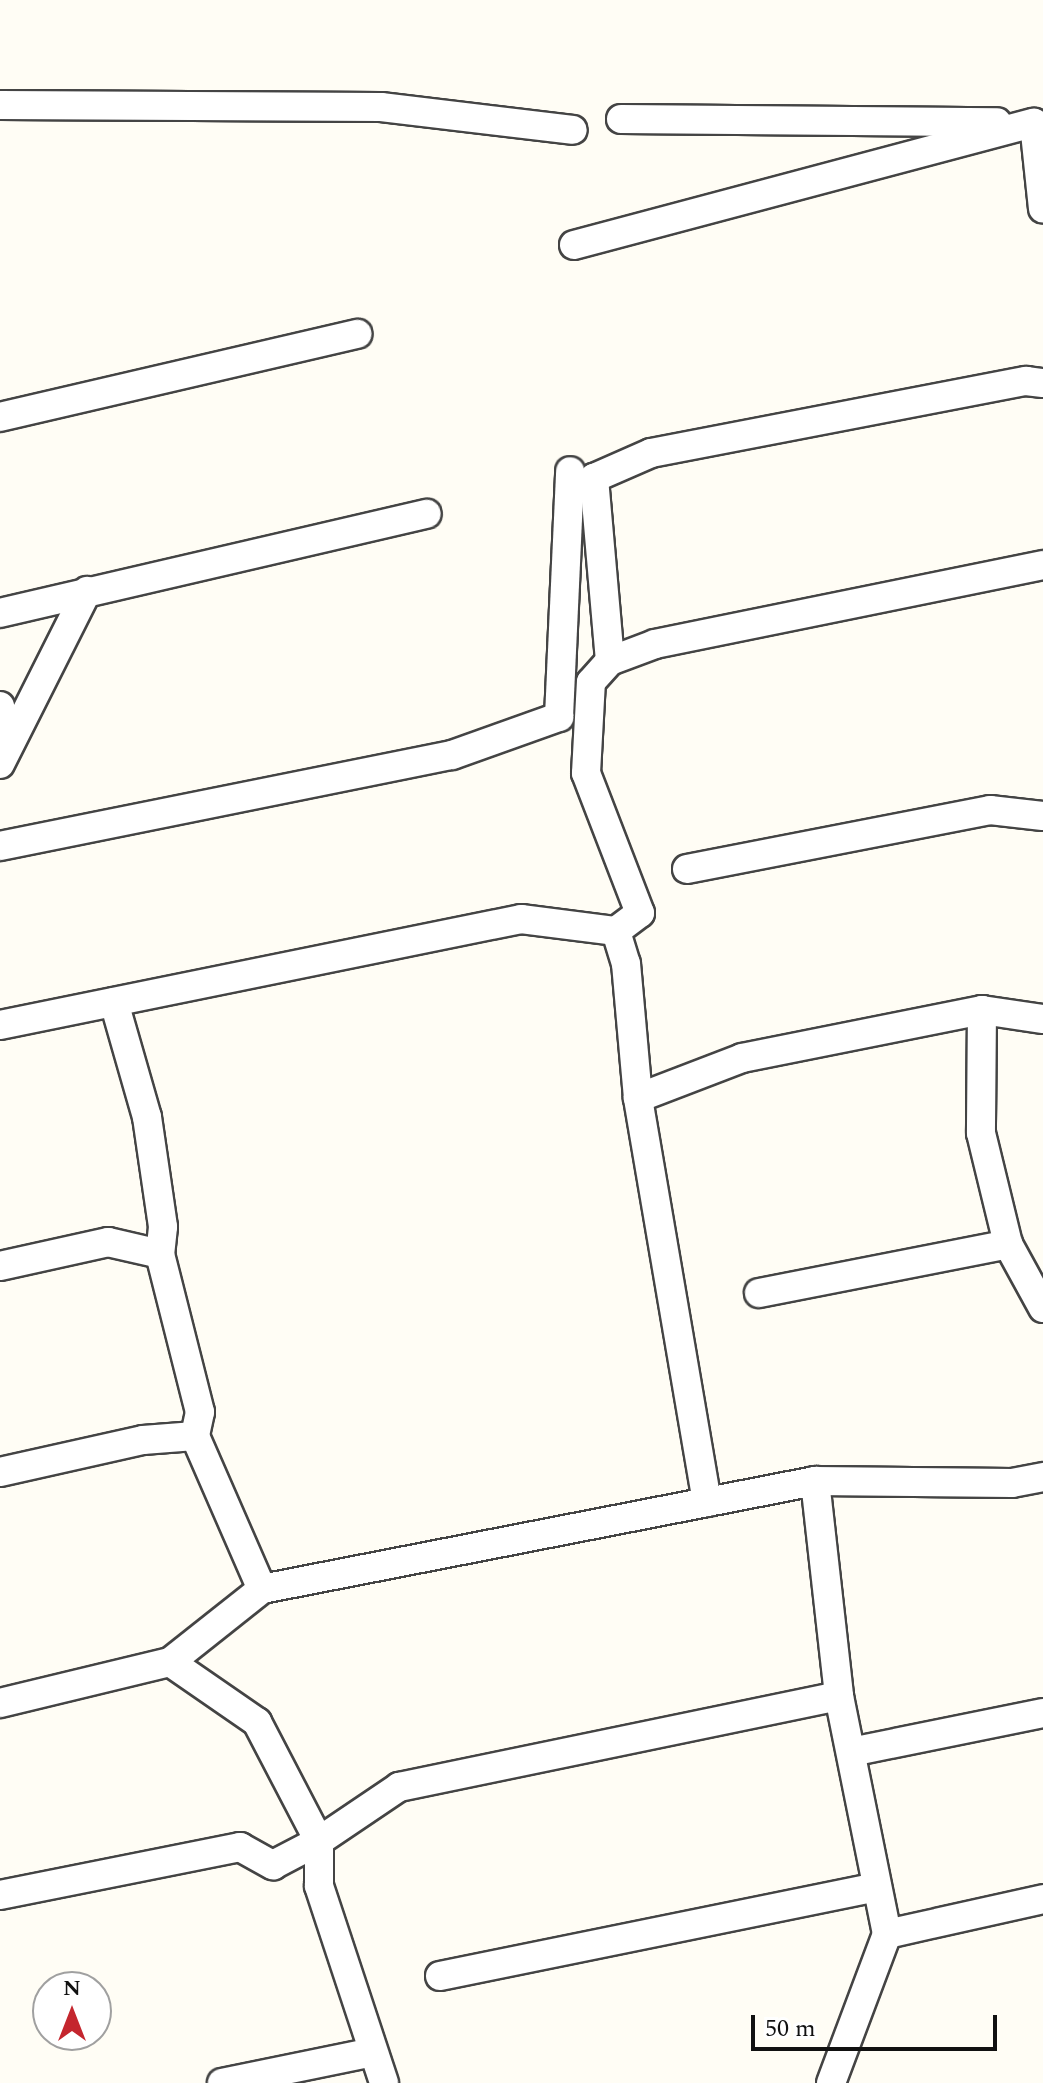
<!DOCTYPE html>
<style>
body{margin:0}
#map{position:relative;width:1043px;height:2083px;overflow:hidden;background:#fffdf5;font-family:Spectral,serif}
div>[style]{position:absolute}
.roads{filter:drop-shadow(2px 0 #444) drop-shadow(-2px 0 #444) drop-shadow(0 2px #444) drop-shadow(0 -2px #444)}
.minor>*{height:28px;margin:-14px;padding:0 14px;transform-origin:14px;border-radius:14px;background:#fff}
span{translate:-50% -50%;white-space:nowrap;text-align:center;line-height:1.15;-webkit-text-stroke:8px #fff;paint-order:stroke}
.north{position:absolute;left:32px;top:1971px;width:80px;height:80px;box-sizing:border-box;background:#fff;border:2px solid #a0a0a0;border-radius:50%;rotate:0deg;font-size:22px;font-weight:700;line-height:32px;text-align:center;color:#111}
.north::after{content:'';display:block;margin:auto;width:28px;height:36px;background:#c4262e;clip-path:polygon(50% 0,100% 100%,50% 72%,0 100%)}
.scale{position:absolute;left:751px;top:2015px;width:246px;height:36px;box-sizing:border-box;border:4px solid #111;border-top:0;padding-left:10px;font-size:24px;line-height:28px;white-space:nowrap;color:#111;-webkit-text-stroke:6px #fff;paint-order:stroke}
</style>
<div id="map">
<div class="roads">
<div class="minor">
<i style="left:0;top:105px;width:381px;rotate:0.3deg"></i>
<i style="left:381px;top:107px;width:193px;rotate:6.8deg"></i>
<i style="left:621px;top:119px;width:376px;rotate:0.5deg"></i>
<i style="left:574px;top:245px;width:476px;rotate:-14.9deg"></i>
<i style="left:1034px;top:123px;width:86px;rotate:84deg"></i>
<i style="left:0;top:417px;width:367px;rotate:-13.1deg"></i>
<i style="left:0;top:613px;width:438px;rotate:-13.1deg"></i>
<i style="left:610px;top:661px;width:184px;rotate:-95deg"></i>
<i style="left:594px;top:478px;width:62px;rotate:-23.7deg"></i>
<i style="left:651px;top:453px;width:382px;rotate:-10.9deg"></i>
<i style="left:1026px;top:381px;width:17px;rotate:7deg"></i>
<i style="left:0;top:706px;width:36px;rotate:76deg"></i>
<i style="left:9px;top:741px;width:8px;rotate:173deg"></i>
<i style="left:0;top:764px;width:194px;rotate:-63.3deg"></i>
<i style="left:0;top:846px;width:461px;rotate:-11.4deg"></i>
<i style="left:452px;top:755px;width:114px;rotate:-19.6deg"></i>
<i style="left:559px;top:717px;width:246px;rotate:-87.4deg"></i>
<i style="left:687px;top:869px;width:309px;rotate:-11deg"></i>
<i style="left:990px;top:810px;width:53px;rotate:6.5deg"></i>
<i style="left:114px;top:1002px;width:120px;rotate:74deg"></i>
<i style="left:147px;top:1117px;width:111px;rotate:81.7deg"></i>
<i style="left:163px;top:1227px;width:27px;rotate:96deg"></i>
<i style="left:160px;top:1254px;width:163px;rotate:75.8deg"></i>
<i style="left:200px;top:1412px;width:25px;rotate:102deg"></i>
<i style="left:195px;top:1436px;width:167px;rotate:66.4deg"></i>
<i style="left:982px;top:1010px;width:123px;rotate:90.5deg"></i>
<i style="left:981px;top:1133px;width:114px;rotate:76.3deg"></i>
<i style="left:1008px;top:1244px;width:73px;rotate:61.3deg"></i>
<i style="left:0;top:1025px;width:532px;rotate:-11.5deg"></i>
<i style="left:521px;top:919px;width:96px;rotate:7.2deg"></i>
<i style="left:638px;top:1098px;width:111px;rotate:-21deg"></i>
<i style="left:742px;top:1058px;width:245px;rotate:-11.3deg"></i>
<i style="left:982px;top:1010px;width:62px;rotate:8.4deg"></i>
<i style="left:0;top:1266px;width:111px;rotate:-12.5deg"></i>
<i style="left:108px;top:1242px;width:53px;rotate:13deg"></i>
<i style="left:759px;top:1293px;width:254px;rotate:-11.1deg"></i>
<i style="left:0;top:1472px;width:147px;rotate:-12.6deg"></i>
<i style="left:143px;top:1440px;width:52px;rotate:-4.4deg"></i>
<i style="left:815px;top:1481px;width:216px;rotate:83.6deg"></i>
<i style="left:839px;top:1696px;width:243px;rotate:78.6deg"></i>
<i style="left:887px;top:1934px;width:159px;rotate:110.6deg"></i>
<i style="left:707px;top:1502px;width:410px;rotate:-99.7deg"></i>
<i style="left:638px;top:1098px;width:135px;rotate:-95.1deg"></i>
<i style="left:626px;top:964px;width:34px;rotate:-107deg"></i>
<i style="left:616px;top:931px;width:30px;rotate:-37deg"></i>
<i style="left:640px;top:913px;width:150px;rotate:-111.1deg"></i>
<i style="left:586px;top:773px;width:91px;rotate:-86.9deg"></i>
<i style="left:591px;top:682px;width:28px;rotate:-48deg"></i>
<i style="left:610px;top:661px;width:48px;rotate:-20.7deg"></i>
<i style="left:655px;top:644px;width:396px;rotate:-11.5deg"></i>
<i style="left:170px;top:1662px;width:106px;rotate:34.6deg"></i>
<i style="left:257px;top:1722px;width:134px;rotate:62.5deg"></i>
<i style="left:319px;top:1841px;width:97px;rotate:-34deg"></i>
<i style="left:399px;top:1787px;width:449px;rotate:-11.7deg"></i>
<i style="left:0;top:1703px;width:175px;rotate:-13.6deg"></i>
<i style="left:170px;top:1662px;width:117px;rotate:-38.4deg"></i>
<i style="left:262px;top:1589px;width:563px;rotate:-11.05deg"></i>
<i style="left:815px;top:1481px;width:197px;rotate:0.6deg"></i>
<i style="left:1012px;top:1483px;width:32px;rotate:-11deg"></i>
<i style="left:851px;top:1752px;width:196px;rotate:-11.5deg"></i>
<i style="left:0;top:1895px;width:245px;rotate:-11.3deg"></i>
<i style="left:240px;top:1847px;width:38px;rotate:29deg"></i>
<i style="left:273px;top:1865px;width:52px;rotate:-27.6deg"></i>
<i style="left:319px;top:1841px;width:45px;rotate:90deg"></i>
<i style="left:319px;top:1886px;width:207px;rotate:71.7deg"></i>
<i style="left:887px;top:1934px;width:160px;rotate:-12.6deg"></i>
<i style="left:440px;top:1976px;width:446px;rotate:-11.5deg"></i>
<i style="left:222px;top:2083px;width:154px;rotate:-11.6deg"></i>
</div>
</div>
<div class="north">N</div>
<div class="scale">50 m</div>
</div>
